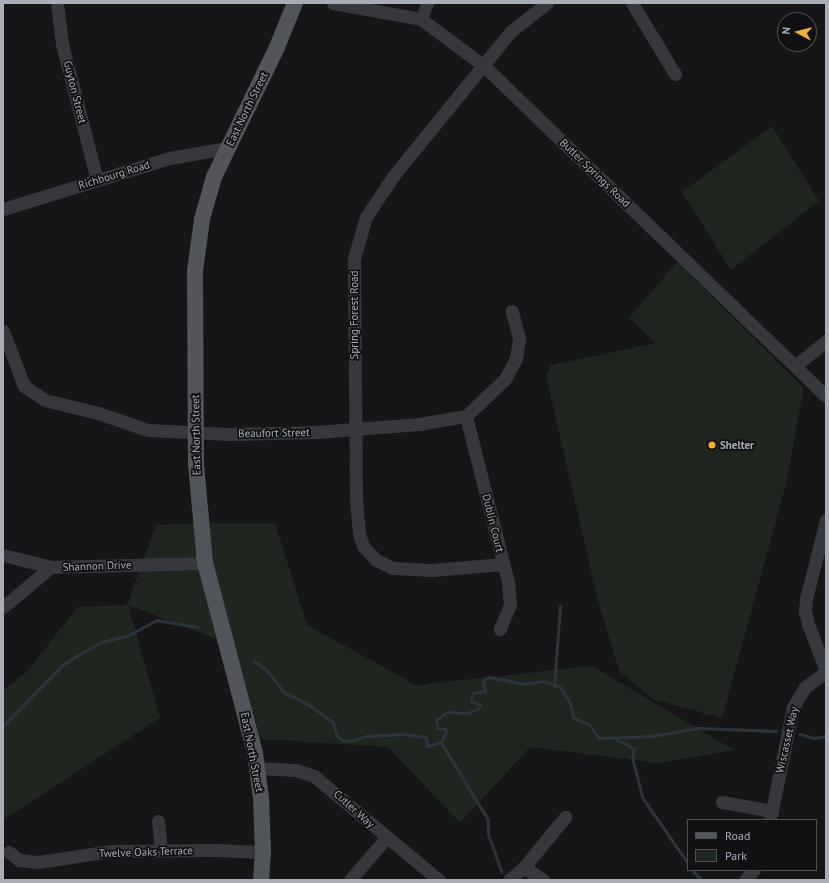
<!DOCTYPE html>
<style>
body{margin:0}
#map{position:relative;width:829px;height:883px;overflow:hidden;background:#161618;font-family:"PT Sans",sans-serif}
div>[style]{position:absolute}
.green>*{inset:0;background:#1e261f}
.stream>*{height:2.5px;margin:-1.25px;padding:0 1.25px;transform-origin:1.25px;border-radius:1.25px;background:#2c353c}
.minor>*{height:13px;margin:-6.5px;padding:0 6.5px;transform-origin:6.5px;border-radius:6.5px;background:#37383d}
.major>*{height:16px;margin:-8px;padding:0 8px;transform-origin:8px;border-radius:8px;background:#53555c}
.dots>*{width:11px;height:11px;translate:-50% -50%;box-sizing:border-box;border:2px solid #111113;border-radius:50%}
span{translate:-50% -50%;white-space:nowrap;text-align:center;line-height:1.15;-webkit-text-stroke:3.5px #111113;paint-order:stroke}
.street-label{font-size:11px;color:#a8adb8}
.poi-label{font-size:11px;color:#a8adb8;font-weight:700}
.left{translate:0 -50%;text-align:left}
.frame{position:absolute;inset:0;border:4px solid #a8adb8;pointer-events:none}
.legend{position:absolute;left:687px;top:819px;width:130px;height:52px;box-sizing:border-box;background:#111113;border:1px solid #4d4f55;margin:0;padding:5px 7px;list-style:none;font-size:12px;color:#a8adb8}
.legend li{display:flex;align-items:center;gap:8px;height:20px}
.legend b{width:20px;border:1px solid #4d4f55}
.north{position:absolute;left:777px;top:12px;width:40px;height:40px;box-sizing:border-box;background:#111113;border:1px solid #4d4f55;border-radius:50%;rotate:277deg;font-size:11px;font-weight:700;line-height:16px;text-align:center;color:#a8adb8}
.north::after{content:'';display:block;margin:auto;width:14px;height:18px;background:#f2b134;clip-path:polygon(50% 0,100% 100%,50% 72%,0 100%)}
</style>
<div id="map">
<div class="green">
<i style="clip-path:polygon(772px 126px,819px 201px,731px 270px,682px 192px)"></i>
<i style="clip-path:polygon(677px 262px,804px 388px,786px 484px,722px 718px,653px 699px,619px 671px,596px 593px,546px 376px,551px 365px,656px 343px,629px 318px)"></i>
<i style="clip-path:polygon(216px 523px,275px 523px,307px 625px,416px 685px,592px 666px,734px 750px,659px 763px,530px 747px,460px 823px,388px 747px,244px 738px,222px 641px,128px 605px,160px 718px,3px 820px,3px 690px,29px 670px,77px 607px,127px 605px,156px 525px)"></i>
</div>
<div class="stream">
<i style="left:254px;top:661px;width:16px;rotate:35deg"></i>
<i style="left:267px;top:670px;width:28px;rotate:52deg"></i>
<i style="left:284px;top:692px;width:27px;rotate:27deg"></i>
<i style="left:308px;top:704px;width:31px;rotate:36deg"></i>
<i style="left:333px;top:722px;width:14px;rotate:73deg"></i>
<i style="left:337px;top:735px;width:8px;rotate:45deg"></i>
<i style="left:343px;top:741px;width:7px"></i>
<i style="left:350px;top:741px;width:17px;rotate:-17deg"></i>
<i style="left:366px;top:736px;width:35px;rotate:-3deg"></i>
<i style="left:401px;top:734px;width:25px;rotate:7deg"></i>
<i style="left:426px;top:737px;width:9px;rotate:77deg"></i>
<i style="left:428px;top:746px;width:14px;rotate:-17deg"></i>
<i style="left:441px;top:742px;width:11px;rotate:-63deg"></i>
<i style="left:446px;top:732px;width:3px;rotate:-108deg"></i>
<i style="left:445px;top:729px;width:7px;rotate:180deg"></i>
<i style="left:438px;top:729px;width:9px;rotate:-103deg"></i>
<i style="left:436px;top:720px;width:14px;rotate:-36deg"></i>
<i style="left:447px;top:712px;width:20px;rotate:3deg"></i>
<i style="left:467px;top:713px;width:12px;rotate:-20deg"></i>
<i style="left:478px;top:709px;width:4px;rotate:-63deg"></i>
<i style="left:480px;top:705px;width:9px;rotate:-159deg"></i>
<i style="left:472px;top:702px;width:5px;rotate:-101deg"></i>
<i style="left:471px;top:697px;width:4px;rotate:-63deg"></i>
<i style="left:473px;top:693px;width:12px;rotate:-9deg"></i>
<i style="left:485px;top:691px;width:10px;rotate:-101deg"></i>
<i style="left:483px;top:681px;width:7px;rotate:-34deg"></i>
<i style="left:489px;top:677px;width:36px;rotate:11deg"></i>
<i style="left:524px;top:684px;width:19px;rotate:-9deg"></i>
<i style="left:543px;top:681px;width:18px;rotate:19deg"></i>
<i style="left:560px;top:687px;width:18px;rotate:56deg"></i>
<i style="left:570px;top:702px;width:16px;rotate:76deg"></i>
<i style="left:574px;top:718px;width:17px;rotate:24deg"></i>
<i style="left:590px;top:725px;width:16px;rotate:55deg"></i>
<i style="left:599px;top:738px;width:53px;rotate:-2.2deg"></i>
<i style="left:652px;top:736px;width:48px;rotate:-9.7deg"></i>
<i style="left:699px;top:728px;width:77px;rotate:2.2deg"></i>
<i style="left:554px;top:686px;width:80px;rotate:-85.7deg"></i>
<i style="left:3px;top:726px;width:88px;rotate:-45.5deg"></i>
<i style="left:65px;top:663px;width:42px;rotate:-30.3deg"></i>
<i style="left:101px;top:642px;width:27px;rotate:-13deg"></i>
<i style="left:127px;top:636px;width:34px;rotate:-28deg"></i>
<i style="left:157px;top:620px;width:41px;rotate:9.9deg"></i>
<i style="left:800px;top:734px;width:15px;rotate:16deg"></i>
<i style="left:814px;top:738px;width:12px;rotate:-9deg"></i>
<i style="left:617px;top:739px;width:20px;rotate:30deg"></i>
<i style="left:634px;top:749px;width:10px;rotate:96deg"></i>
<i style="left:633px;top:759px;width:40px;rotate:75.6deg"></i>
<i style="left:643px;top:798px;width:79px;rotate:55.3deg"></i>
<i style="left:441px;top:742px;width:90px;rotate:58.6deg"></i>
<i style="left:488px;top:819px;width:17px;rotate:87deg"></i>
<i style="left:489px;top:836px;width:38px;rotate:70deg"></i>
<i style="left:692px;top:870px;width:14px;rotate:45deg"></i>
</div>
<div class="minor">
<i style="left:57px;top:3px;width:41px;rotate:83deg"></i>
<i style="left:62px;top:44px;width:140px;rotate:75.6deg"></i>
<i style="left:333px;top:3px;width:89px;rotate:10.3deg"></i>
<i style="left:421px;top:19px;width:77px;rotate:36.6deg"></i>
<i style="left:483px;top:65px;width:477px;rotate:44deg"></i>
<i style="left:632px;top:3px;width:83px;rotate:58.8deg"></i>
<i style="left:421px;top:19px;width:17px;rotate:-69deg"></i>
<i style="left:3px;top:209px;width:175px;rotate:-17deg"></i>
<i style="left:170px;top:158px;width:58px;rotate:-10deg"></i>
<i style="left:3px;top:331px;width:59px;rotate:69.1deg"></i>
<i style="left:24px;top:386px;width:25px;rotate:34deg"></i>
<i style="left:45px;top:400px;width:55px;rotate:13.8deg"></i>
<i style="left:98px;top:413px;width:53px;rotate:18.8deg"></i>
<i style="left:148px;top:430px;width:80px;rotate:2.9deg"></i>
<i style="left:228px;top:434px;width:88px;rotate:-1.3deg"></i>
<i style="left:316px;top:432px;width:103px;rotate:-4.4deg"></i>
<i style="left:419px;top:424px;width:48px;rotate:-9.7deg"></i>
<i style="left:466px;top:416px;width:54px;rotate:-43.5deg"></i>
<i style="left:505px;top:379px;width:24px;rotate:-62deg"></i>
<i style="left:516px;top:358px;width:20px;rotate:-81deg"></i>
<i style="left:519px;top:338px;width:28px;rotate:-105deg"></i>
<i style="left:795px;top:366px;width:40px;rotate:-39deg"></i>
<i style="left:466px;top:416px;width:171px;rotate:75.8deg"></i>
<i style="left:508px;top:582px;width:23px;rotate:85deg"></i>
<i style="left:510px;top:605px;width:26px;rotate:113deg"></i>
<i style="left:826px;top:520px;width:81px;rotate:104.2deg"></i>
<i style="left:806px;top:599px;width:12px;rotate:95deg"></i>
<i style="left:805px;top:611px;width:13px;rotate:77deg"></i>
<i style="left:808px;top:624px;width:50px;rotate:69deg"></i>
<i style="left:3px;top:555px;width:49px;rotate:14deg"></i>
<i style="left:503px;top:564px;width:71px;rotate:175.2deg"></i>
<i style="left:432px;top:570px;width:39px;rotate:-177deg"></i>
<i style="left:393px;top:568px;width:19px;rotate:-155deg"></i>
<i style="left:376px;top:560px;width:19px;rotate:-133deg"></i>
<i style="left:363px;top:546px;width:13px;rotate:-108deg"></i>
<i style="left:359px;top:534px;width:38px;rotate:-95deg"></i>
<i style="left:356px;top:496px;width:238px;rotate:-90.5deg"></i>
<i style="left:354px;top:258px;width:43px;rotate:-73.7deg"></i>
<i style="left:366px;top:217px;width:50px;rotate:-56.3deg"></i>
<i style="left:394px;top:175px;width:186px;rotate:-50.9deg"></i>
<i style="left:511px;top:31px;width:46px;rotate:-37.9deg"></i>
<i style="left:3px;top:607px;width:62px;rotate:-39.8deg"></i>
<i style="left:51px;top:567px;width:154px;rotate:-1.5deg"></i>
<i style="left:258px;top:768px;width:38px;rotate:3deg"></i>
<i style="left:296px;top:770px;width:19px;rotate:18deg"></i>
<i style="left:314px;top:776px;width:163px;rotate:39.8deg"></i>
<i style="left:722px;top:802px;width:51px;rotate:10.2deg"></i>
<i style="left:770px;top:820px;width:115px;rotate:-78.5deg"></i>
<i style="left:793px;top:707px;width:23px;rotate:-59deg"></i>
<i style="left:805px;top:687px;width:26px;rotate:-36deg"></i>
<i style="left:158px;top:821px;width:28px;rotate:84deg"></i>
<i style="left:9px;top:852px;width:13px;rotate:39deg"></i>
<i style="left:19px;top:860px;width:19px;rotate:6deg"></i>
<i style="left:38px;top:862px;width:75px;rotate:-8.5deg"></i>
<i style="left:112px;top:851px;width:103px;rotate:-0.6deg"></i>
<i style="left:215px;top:850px;width:48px;rotate:2.4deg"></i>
<i style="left:524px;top:867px;width:23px;rotate:34deg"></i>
<i style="left:350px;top:880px;width:55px;rotate:-49.4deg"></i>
<i style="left:509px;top:880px;width:20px;rotate:-41deg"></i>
<i style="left:524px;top:867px;width:65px;rotate:-50.6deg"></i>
<i style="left:745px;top:880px;width:13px;rotate:-48deg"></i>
</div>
<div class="major">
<i style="left:261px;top:880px;width:28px;rotate:-86deg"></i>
<i style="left:263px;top:852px;width:54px;rotate:-92.1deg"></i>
<i style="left:261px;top:798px;width:45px;rotate:-97.6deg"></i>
<i style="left:255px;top:753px;width:196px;rotate:-104.7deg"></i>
<i style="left:205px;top:563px;width:99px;rotate:-95.2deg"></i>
<i style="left:196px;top:464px;width:193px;rotate:-90.3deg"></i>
<i style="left:195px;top:271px;width:52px;rotate:-82.3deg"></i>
<i style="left:202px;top:219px;width:44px;rotate:-74.1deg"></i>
<i style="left:214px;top:177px;width:144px;rotate:-64.1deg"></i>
<i style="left:277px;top:47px;width:48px;rotate:-67.8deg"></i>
</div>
<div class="dots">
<i style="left:712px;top:445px;background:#f2b134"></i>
</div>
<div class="street-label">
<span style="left:75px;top:92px;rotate:76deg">Guyton Street</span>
<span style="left:247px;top:109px;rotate:-64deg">East North Street</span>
<span style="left:595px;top:173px;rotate:44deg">Butler Springs Road</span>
<span style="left:114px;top:175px;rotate:-17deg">Richbourg Road</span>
<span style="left:354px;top:315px;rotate:-90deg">Spring Forest Road</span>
<span style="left:274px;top:433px;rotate:-1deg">Beaufort Street</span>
<span style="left:196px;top:435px;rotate:-91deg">East North Street</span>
<span style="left:493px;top:523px;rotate:76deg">Dublin Court</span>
<span style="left:97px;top:566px;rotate:-2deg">Shannon Drive</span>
<span style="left:787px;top:740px;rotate:-77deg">Wiscasset Way</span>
<span style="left:252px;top:752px;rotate:79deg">East North Street</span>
<span style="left:354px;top:809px;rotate:42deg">Cutler Way</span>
<span style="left:146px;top:852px;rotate:-2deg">Twelve Oaks Terrace</span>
</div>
<div class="poi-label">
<span class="left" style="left:720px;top:445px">Shelter</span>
</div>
<div class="frame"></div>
<ul class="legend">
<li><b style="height:5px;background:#53555c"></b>Road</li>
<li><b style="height:11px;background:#1e261f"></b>Park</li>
</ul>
<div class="north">N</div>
</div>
